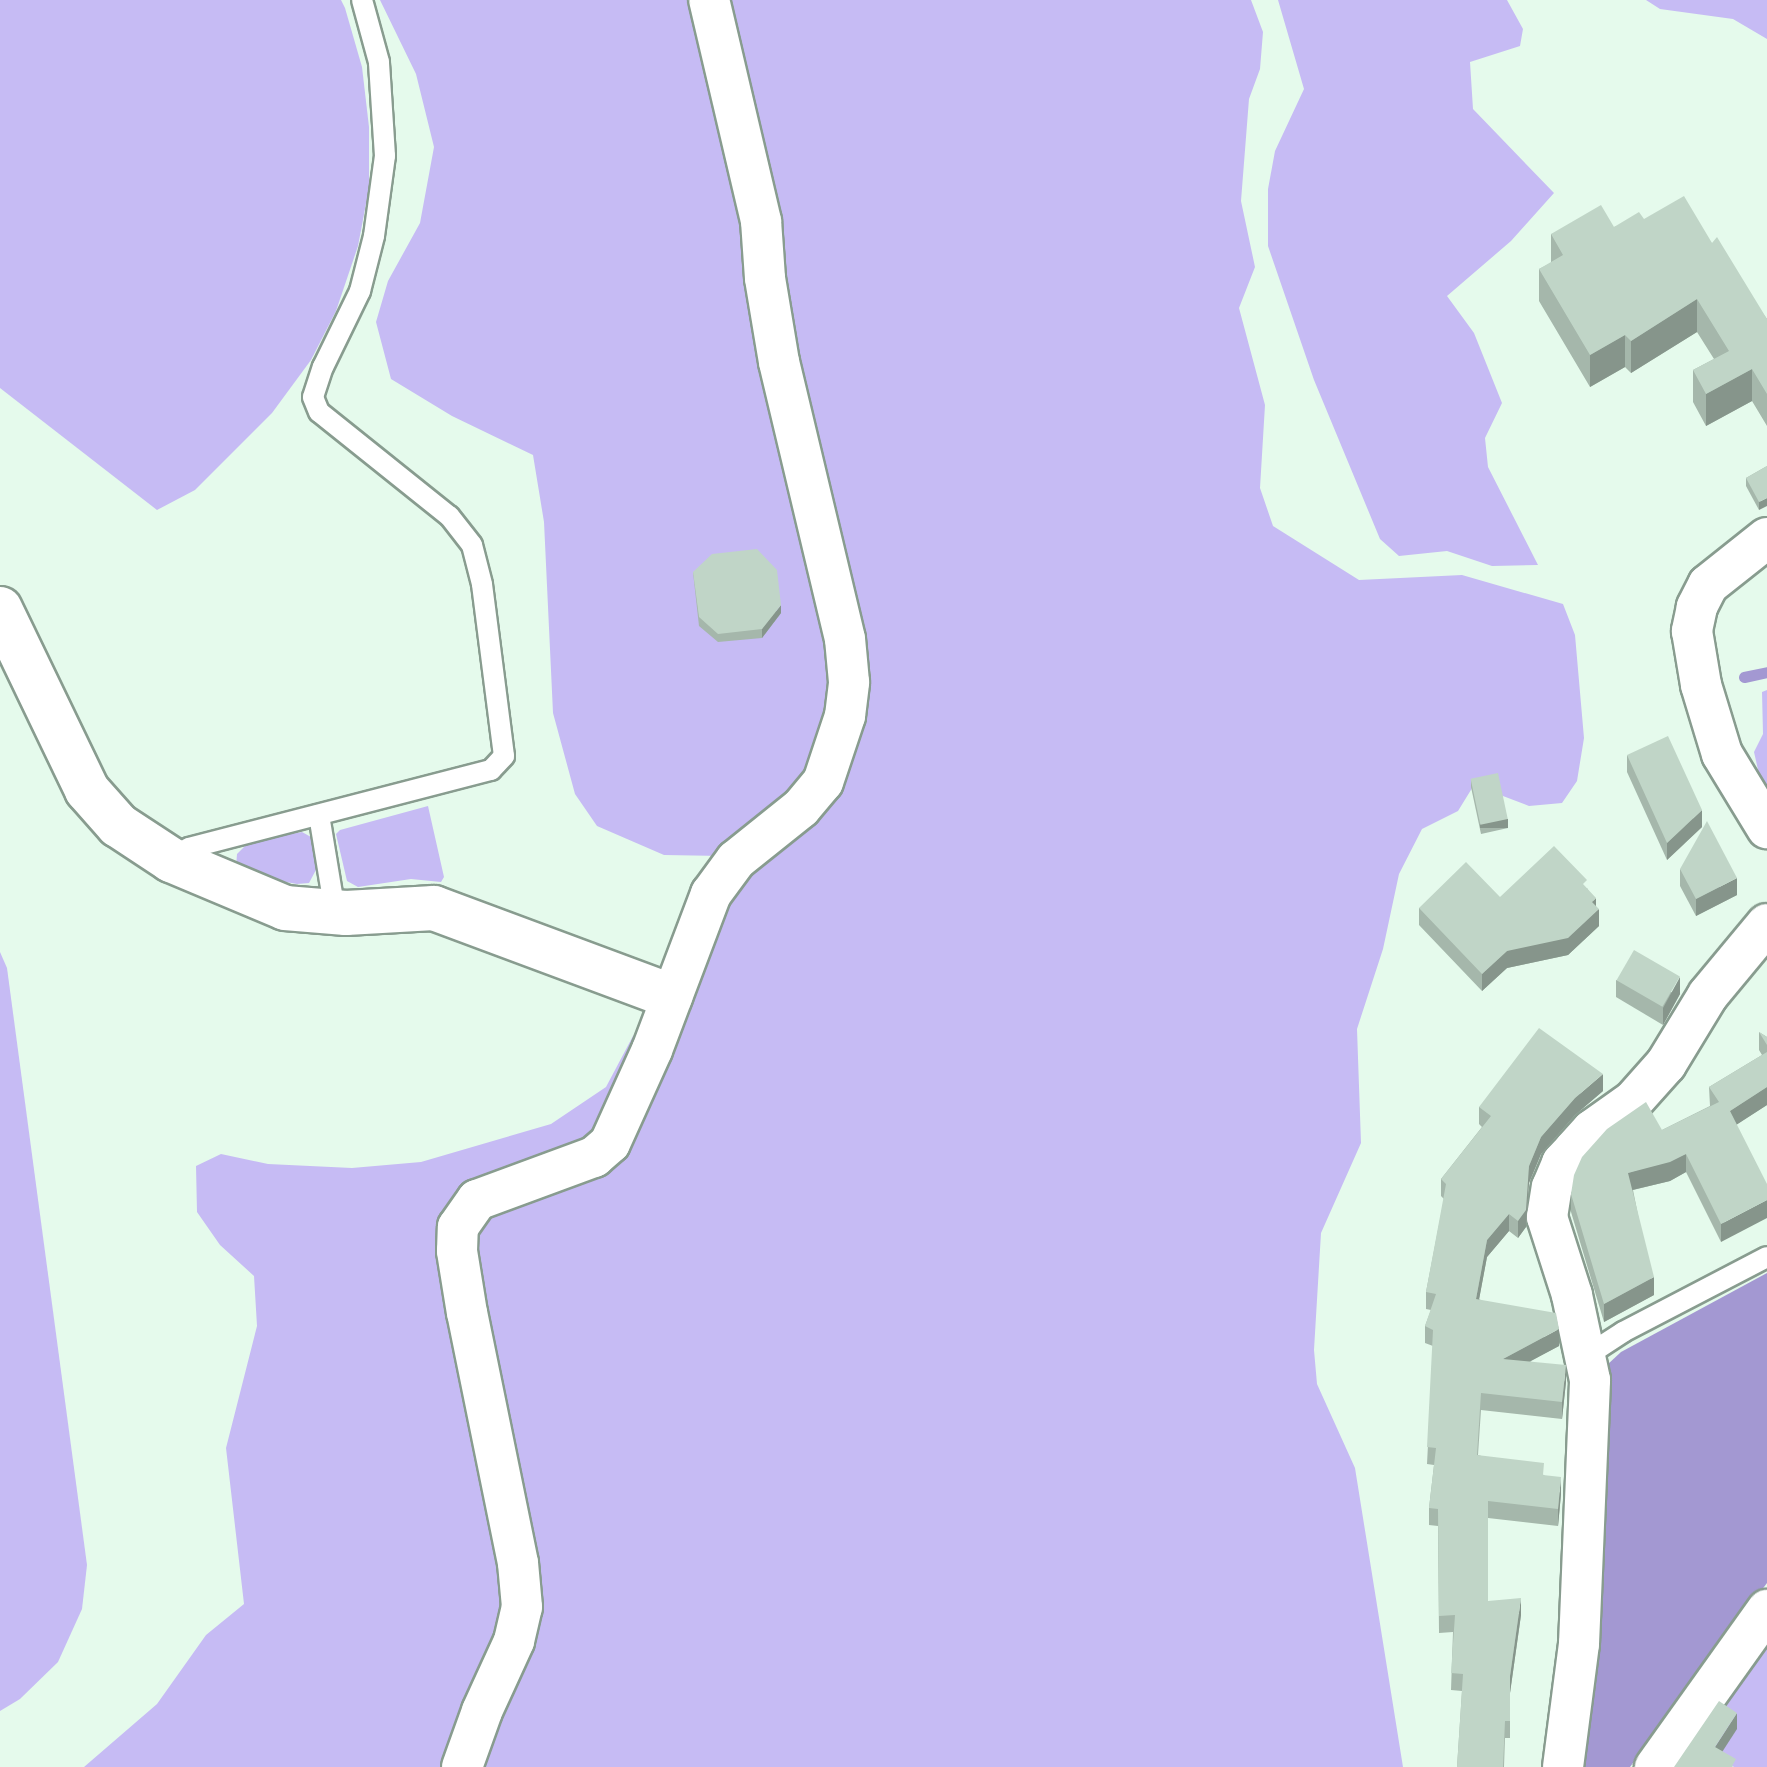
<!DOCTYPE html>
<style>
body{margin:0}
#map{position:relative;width:1767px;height:1767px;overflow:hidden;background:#e5faec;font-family:"PT Sans",sans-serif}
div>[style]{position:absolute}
.green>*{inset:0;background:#c6bbf4}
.water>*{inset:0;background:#a398d2}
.stream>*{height:11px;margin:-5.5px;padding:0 5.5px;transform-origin:5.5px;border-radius:5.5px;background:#a398d2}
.roads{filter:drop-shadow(2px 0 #889c8f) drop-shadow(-2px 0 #889c8f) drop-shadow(0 2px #889c8f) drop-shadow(0 -2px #889c8f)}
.service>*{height:20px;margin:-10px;padding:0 10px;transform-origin:10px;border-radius:10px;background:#fff}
.minor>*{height:40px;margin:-20px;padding:0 20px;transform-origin:20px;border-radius:20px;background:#fff}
.tertiary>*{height:44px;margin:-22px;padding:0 22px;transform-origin:22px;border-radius:22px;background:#fff}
.wall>*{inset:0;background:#a5b7ab}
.shaded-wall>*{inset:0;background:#86958b;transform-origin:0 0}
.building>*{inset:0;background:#c0d5c7;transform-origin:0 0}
span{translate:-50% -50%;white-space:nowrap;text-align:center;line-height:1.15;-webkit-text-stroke:6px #fff;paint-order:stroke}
</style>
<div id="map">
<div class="green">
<i style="clip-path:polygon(0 0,341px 0,345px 8px,362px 67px,369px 127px,369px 188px,358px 246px,336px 311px,311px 360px,272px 413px,195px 490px,157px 510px,0 388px)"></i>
<i style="clip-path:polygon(380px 0,1251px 0,1263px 32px,1260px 69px,1249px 99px,1241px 201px,1255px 267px,1239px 308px,1265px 405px,1260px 488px,1273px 526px,1359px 580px,1462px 575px,1563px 604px,1575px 635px,1584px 738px,1577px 781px,1562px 803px,1529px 806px,1474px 785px,1458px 811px,1422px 829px,1399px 874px,1383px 949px,1357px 1029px,1361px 1143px,1321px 1233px,1314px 1350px,1317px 1384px,1355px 1468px,1403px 1767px,84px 1767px,157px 1704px,206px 1635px,244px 1604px,226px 1448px,257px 1326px,254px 1276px,220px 1245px,197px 1212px,196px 1166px,221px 1154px,268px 1164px,352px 1168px,421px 1162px,551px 1124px,606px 1087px,633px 1036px,678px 1001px,723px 856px,664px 855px,597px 826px,575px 794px,553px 713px,544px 522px,533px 455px,452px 416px,391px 379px,376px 322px,388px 281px,420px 223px,434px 147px,416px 74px)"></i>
<i style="clip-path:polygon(1278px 0,1507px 0,1523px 29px,1520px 46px,1470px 62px,1473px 109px,1554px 193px,1511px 241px,1447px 296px,1474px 333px,1502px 403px,1485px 438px,1488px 467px,1538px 565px,1492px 566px,1447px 551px,1399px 556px,1380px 539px,1314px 380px,1268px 246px,1268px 189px,1275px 151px,1304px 89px)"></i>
<i style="clip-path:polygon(1646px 0,1767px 0,1767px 39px,1733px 19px,1660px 9px)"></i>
<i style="clip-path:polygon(1767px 690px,1767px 789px,1761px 783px,1754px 752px,1763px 734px,1762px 692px)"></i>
<i style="clip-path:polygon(428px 806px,444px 877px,441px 882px,411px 879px,358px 887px,347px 881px,336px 834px,340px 830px)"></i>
<i style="clip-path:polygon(302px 832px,311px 837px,317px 868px,309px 883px,297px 884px,248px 875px,236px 867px,237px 854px,249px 842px)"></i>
<i style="clip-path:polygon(0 952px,7px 968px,87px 1565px,82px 1609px,58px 1662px,20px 1699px,0 1711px)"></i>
<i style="clip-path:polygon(1767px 1628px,1767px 1767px,1734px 1767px,1687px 1737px)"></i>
</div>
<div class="water">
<i style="clip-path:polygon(1767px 1273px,1767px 1583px,1630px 1767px,1571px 1767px,1600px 1380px,1607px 1365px,1621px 1352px)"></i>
</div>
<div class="stream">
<i style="left:1744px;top:677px;width:24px;rotate:-12deg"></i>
</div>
<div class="roads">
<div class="service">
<i style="left:319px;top:815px;width:98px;rotate:80.6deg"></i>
<i style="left:174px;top:857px;width:17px;rotate:-31deg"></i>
<i style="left:189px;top:848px;width:312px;rotate:-14.5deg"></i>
<i style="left:491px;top:770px;width:19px;rotate:-47deg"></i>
<i style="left:504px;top:756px;width:173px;rotate:-97.3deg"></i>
<i style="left:482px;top:584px;width:40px;rotate:-104.4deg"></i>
<i style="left:472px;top:545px;width:37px;rotate:-128deg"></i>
<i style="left:449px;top:516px;width:166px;rotate:-141.3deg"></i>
<i style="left:319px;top:412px;width:16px;rotate:-112deg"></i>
<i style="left:313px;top:397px;width:32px;rotate:-72deg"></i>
<i style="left:323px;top:367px;width:85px;rotate:-64deg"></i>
<i style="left:360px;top:291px;width:57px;rotate:-75.7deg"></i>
<i style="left:374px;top:236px;width:81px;rotate:-82.2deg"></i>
<i style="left:385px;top:156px;width:94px;rotate:-93.7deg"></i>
<i style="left:379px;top:62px;width:64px;rotate:-105.3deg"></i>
<i style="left:1587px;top:1362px;width:16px;rotate:-52deg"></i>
<i style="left:1597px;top:1349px;width:31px;rotate:-33deg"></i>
<i style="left:1623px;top:1332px;width:162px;rotate:-27.5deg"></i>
</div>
<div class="minor">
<i style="left:1767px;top:538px;width:75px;rotate:141.5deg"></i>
<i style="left:1708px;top:585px;width:25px;rotate:117deg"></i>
<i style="left:1697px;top:607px;width:25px;rotate:102deg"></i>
<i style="left:1692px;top:631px;width:55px;rotate:80.5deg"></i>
<i style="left:1701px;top:685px;width:72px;rotate:73.1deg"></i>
<i style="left:1722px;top:754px;width:87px;rotate:58.7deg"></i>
<i style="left:462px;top:1767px;width:59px;rotate:-70.3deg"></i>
<i style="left:482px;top:1711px;width:77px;rotate:-65.4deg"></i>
<i style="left:514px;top:1641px;width:35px;rotate:-77deg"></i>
<i style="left:522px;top:1607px;width:44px;rotate:-95.2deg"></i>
<i style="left:518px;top:1563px;width:255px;rotate:-101.5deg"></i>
<i style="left:467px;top:1313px;width:63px;rotate:-99.2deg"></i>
<i style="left:457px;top:1251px;width:24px;rotate:-88deg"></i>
<i style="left:458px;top:1227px;width:33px;rotate:-55deg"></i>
<i style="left:477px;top:1200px;width:125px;rotate:-20.2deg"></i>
<i style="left:594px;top:1157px;width:21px;rotate:-41deg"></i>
<i style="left:610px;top:1143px;width:102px;rotate:-65.7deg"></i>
<i style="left:652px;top:1050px;width:167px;rotate:-69.3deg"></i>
<i style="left:711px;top:894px;width:42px;rotate:-53.7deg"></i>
<i style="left:736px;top:860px;width:83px;rotate:-38.7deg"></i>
<i style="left:801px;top:808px;width:34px;rotate:-50deg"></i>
<i style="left:823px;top:782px;width:70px;rotate:-71.6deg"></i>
<i style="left:845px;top:716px;width:34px;rotate:-83deg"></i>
<i style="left:849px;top:682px;width:43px;rotate:-95.3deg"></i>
<i style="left:845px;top:639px;width:285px;rotate:-103.4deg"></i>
<i style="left:779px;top:362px;width:85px;rotate:-99.5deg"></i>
<i style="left:765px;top:278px;width:57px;rotate:-94deg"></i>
<i style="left:761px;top:221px;width:227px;rotate:-103.2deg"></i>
<i style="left:1563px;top:1767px;width:124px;rotate:-82.6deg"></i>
<i style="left:1579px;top:1644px;width:264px;rotate:-87.6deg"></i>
<i style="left:1590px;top:1380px;width:87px;rotate:-102deg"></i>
<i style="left:1572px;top:1295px;width:82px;rotate:-107.8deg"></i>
<i style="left:1547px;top:1217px;width:30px;rotate:-81deg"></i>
<i style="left:1552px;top:1187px;width:26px;rotate:-67deg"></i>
<i style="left:1562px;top:1163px;width:18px;rotate:-47deg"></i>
<i style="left:1574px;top:1150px;width:27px;rotate:-48deg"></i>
<i style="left:1592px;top:1130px;width:50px;rotate:-35.3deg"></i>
<i style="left:1633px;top:1101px;width:50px;rotate:-48.3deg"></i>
<i style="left:1666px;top:1064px;width:81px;rotate:-58.7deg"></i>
<i style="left:1708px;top:995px;width:92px;rotate:-50.3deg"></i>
<i style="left:1655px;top:1767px;width:193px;rotate:-54.5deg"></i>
</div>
<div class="tertiary">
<i style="left:0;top:609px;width:201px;rotate:64.3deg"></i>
<i style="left:87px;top:790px;width:47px;rotate:48.5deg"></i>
<i style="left:118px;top:825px;width:64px;rotate:33.4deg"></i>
<i style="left:171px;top:860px;width:124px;rotate:22.8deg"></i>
<i style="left:285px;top:908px;width:61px;rotate:4.7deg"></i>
<i style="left:346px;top:913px;width:88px;rotate:-3.3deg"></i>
<i style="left:434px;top:908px;width:252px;rotate:20.4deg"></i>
</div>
</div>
<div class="wall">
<i style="clip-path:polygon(1644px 219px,1712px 243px,1767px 319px,1767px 426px,1752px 401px,1706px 426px,1693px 402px,1693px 370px,1714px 359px,1697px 332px,1631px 373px,1625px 367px,1590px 387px,1539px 301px,1539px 269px,1551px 263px,1551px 234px,1614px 227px)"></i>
<i style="clip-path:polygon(1767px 466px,1759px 510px,1746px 486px,1746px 478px)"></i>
<i style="clip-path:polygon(693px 572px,781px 613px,762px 638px,718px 642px,699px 626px)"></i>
<i style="clip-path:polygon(1627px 755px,1702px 827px,1667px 860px,1627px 772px)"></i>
<i style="clip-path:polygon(1471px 779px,1508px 828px,1481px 834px,1471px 787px)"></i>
<i style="clip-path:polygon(1680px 869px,1737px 895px,1696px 916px,1680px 886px)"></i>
<i style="clip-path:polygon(1587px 888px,1596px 906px,1599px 926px,1568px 955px,1507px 968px,1482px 991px,1419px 925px,1419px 908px,1500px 897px)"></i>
<i style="clip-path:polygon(1616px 980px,1680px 994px,1663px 1025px,1616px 997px)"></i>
<i style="clip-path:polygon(1759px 1032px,1767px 1037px,1767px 1105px,1737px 1124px,1721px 1242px,1686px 1172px,1670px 1181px,1633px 1190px,1654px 1295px,1604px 1322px,1571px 1212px,1571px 1194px,1662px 1130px,1710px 1106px,1709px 1087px,1762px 1055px,1759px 1050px)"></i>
<i style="clip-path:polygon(1603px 1091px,1575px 1115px,1541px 1154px,1529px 1183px,1526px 1227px,1518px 1238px,1509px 1231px,1487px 1257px,1479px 1299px,1559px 1346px,1530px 1361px,1566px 1382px,1562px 1419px,1481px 1410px,1478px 1455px,1544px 1475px,1561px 1494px,1558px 1526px,1488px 1518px,1488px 1601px,1521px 1615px,1510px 1693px,1510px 1738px,1505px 1738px,1504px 1767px,1457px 1767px,1462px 1691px,1451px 1690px,1453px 1632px,1439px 1633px,1438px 1526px,1429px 1525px,1429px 1508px,1434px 1465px,1427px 1464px,1433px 1346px,1425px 1343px,1425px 1326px,1431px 1310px,1426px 1309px,1426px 1292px,1444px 1199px,1441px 1196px,1441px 1179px,1482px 1127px,1479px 1124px,1479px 1107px)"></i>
</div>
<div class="shaded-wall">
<i style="clip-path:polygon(1697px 299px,1697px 332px,1631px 373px,1631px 341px)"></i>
<i style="clip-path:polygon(1625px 335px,1625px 367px,1590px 387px,1590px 355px)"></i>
<i style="clip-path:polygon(1752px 369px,1752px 401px,1706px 426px,1706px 394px)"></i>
<i style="clip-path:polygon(1767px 498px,1767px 506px,1759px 510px,1759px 502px)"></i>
<i style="clip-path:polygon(781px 605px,781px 613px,762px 638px,762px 629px)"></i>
<i style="clip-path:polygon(1702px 810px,1702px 827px,1667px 860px,1667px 843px)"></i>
<i style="left:1508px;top:819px;width:9px;height:28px;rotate:90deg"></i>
<i style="clip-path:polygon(1737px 878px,1737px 895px,1696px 916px,1696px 899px)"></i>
<i style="clip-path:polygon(1596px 898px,1596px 911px,1599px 909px,1599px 926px,1568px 955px,1507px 968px,1482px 991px,1482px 974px,1507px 951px,1592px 902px)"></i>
<i style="clip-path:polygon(1680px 977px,1680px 994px,1663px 1025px,1663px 1008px)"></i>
<i style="clip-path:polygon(1603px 1074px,1603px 1091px,1575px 1115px,1541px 1154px,1529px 1183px,1526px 1227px,1518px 1238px,1518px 1221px,1529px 1166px,1541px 1137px,1575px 1098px)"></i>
<i style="clip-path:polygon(1767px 1087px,1767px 1105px,1730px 1129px,1730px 1111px)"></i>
<i style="clip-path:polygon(1686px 1154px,1686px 1172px,1670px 1181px,1628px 1191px,1628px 1173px)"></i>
<i style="clip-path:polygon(1767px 1200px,1767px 1218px,1721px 1242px,1721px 1224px)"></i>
<i style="clip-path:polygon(1509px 1214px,1509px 1231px,1487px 1257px,1476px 1316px,1476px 1299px,1487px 1240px)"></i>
<i style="clip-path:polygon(1654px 1277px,1654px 1295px,1604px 1322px,1604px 1304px)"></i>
<i style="clip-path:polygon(1559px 1329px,1559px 1346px,1503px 1376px,1503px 1359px)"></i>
<i style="clip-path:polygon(1566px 1365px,1566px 1382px,1562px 1419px,1562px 1402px)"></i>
<i style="clip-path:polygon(1561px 1477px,1561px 1494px,1558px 1526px,1558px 1509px)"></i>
<i style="clip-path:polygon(1521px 1598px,1521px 1615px,1510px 1693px,1510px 1676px)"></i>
<i style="clip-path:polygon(1737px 1713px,1737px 1729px,1715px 1763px,1715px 1747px)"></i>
</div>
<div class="building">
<i style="clip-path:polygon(1684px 196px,1712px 243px,1717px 237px,1767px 319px,1767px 394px,1752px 369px,1706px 394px,1693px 370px,1729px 351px,1697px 299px,1631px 341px,1625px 335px,1590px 355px,1539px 269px,1563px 255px,1551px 234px,1601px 205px,1614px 227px,1639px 212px,1644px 219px)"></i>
<i style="clip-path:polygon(1767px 466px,1767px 498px,1759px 502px,1746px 478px)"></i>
<i style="clip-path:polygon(757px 549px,777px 570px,781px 605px,762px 629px,718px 634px,699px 617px,693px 572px,712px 554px)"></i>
<i style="clip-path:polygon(1668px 736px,1702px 810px,1667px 843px,1627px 755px)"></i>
<i style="left:1498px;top:773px;width:47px;height:28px;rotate:78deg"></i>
<i style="clip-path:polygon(1707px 821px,1737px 878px,1696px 899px,1680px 869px)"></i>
<i style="clip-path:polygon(1554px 846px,1587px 880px,1583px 884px,1596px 898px,1592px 902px,1599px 909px,1568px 938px,1507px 951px,1482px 974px,1419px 908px,1466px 862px,1500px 897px)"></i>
<i style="left:1634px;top:950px;width:53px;height:35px;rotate:30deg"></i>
<i style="clip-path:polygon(1539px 1028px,1603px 1074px,1575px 1098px,1541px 1137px,1529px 1166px,1526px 1210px,1518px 1221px,1509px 1214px,1487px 1240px,1476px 1299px,1556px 1313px,1559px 1329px,1503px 1359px,1566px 1365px,1562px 1402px,1481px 1393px,1477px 1455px,1544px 1463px,1543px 1475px,1561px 1477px,1558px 1509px,1488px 1501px,1488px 1601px,1521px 1598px,1510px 1676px,1510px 1721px,1505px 1721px,1503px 1767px,1457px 1767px,1463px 1674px,1451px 1673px,1455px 1615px,1439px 1616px,1438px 1509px,1429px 1508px,1436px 1448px,1427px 1447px,1433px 1330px,1425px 1326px,1436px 1294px,1426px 1292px,1446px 1184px,1441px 1179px,1491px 1116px,1479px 1107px)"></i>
<i style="clip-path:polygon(1759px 1032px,1767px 1037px,1767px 1045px)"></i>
<i style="clip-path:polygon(1767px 1052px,1767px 1087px,1730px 1111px,1767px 1184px,1767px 1200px,1721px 1224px,1686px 1154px,1670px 1162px,1628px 1173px,1654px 1277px,1604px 1304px,1571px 1194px,1574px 1175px,1582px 1157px,1607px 1129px,1646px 1102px,1662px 1130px,1719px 1102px,1709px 1087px)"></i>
<i style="clip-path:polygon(1719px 1701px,1737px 1713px,1715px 1747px,1736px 1759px,1732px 1766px,1733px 1767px,1674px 1767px)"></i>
</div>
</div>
